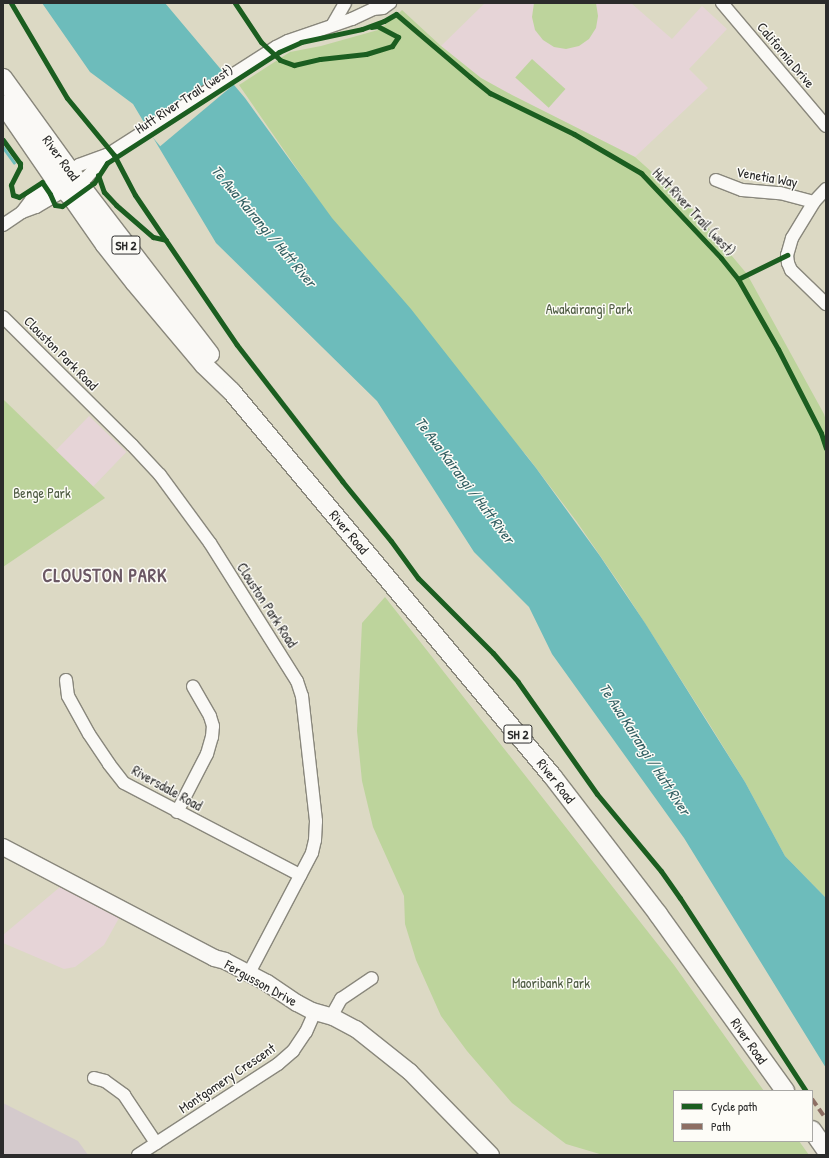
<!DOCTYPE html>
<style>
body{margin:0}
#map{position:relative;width:829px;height:1158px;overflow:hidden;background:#dcd9c4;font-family:"Patrick Hand",sans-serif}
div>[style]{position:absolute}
.built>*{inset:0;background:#e6d4d7;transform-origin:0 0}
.industrial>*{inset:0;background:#d4cacc}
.green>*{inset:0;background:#bdd49c;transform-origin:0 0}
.water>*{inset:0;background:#6dbcbb}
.pier>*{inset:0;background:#dcd9c4;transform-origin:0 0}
.stream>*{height:2.5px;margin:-1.25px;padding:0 1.25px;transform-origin:1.25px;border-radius:1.25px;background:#6dbcbb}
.roads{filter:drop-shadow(1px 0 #89877c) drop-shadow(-1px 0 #89877c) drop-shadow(0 1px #89877c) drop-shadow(0 -1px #89877c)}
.minor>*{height:12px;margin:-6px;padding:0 6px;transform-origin:6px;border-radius:6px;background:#faf9f6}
.major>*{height:16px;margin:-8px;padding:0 8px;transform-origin:8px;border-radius:8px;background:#faf9f6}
.highway>*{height:18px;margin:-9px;padding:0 9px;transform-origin:9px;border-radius:9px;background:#faf9f6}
.quiet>*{height:4px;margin-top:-2px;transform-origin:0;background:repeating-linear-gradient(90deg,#8d6e63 0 8px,transparent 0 12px)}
.cycleway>*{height:5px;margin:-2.5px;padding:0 2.5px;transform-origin:2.5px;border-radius:2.5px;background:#1b5e20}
span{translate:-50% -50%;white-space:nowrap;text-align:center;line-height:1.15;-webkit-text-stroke:3px #fdfcf7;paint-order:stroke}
.shield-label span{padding:1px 3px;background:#fdfcf7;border:1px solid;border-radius:3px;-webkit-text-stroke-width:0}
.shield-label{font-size:13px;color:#2b2b2b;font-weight:700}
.street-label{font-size:14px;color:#2b2b2b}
.park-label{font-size:14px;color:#4f5c43}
.water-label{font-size:15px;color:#336063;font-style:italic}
.district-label{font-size:18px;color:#6b5864;font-weight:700;letter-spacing:1px}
.frame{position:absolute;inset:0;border:4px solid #2b2b2b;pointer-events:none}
.legend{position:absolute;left:673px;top:1090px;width:140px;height:52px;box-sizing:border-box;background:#fdfcf7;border:1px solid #a9a8a5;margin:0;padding:5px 7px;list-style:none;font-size:12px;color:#2b2b2b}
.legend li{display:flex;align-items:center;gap:8px;height:20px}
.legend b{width:20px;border:1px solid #a9a8a5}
</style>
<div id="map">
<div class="built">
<i style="clip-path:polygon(485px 3px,631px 3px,672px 39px,702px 6px,727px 29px,689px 69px,708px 88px,635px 157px,512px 95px,481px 78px,441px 46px)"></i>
<i style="left:89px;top:416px;width:52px;height:48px;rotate:44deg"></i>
<i style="clip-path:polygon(60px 887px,119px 918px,104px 945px,75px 967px,64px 969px,3px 943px,3px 935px)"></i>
</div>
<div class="industrial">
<i style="clip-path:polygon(3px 1103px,78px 1141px,88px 1155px,3px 1155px)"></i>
</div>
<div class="green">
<i style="clip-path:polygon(534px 3px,596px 3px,598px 16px,596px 28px,589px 39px,579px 46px,566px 49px,554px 47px,543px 40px,535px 30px,532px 17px)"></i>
<i style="clip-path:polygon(402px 10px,441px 46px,481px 78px,512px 95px,635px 157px,691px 207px,747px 274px,824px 414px,826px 421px,826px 898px,785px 856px,745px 782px,708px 722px,623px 589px,577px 522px,527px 456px,436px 353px,344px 237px,239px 85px,290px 52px,321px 46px,378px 30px,394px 18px)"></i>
<i style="left:532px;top:59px;width:45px;height:25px;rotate:42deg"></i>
<i style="clip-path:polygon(4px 400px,105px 498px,3px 567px,3px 401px)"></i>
<i style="clip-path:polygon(385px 597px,674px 965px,764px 1091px,674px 1091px,674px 1141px,799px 1141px,809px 1155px,603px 1155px,566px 1144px,512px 1103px,467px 1051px,441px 1016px,416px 960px,405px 924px,404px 896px,373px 827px,362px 781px,357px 731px,362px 623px)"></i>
</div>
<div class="water">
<i style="clip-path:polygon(42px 3px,165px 3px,245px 98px,332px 218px,411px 309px,536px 468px,600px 556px,645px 623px,745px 782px,785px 856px,826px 898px,826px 1068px,684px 838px,552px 654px,529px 607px,474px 552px,377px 401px,216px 243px,133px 104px,90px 72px)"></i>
</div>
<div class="pier">
<i style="left:225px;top:71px;width:16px;height:98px;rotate:50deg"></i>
</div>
<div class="stream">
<i style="left:3px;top:147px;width:19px;rotate:54deg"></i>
</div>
<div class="roads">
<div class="minor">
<i style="left:722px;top:3px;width:161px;rotate:49.8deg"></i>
<i style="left:333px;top:24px;width:24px;rotate:-60deg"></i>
<i style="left:716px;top:180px;width:28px;rotate:21deg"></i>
<i style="left:742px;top:190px;width:38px;rotate:5deg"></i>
<i style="left:780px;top:193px;width:35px;rotate:15deg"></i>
<i style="left:826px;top:189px;width:18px;rotate:133deg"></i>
<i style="left:814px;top:202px;width:42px;rotate:121.4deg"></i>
<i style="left:792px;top:238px;width:18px;rotate:106deg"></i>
<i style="left:787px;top:255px;width:8px;rotate:83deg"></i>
<i style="left:788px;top:263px;width:8px;rotate:67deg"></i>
<i style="left:791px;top:270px;width:49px;rotate:44.2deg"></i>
<i style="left:22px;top:212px;width:15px;rotate:-53deg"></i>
<i style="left:31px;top:200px;width:59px;rotate:-36.1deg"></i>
<i style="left:79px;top:165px;width:30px;rotate:-20deg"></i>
<i style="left:107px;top:155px;width:201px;rotate:-32.6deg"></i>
<i style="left:276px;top:47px;width:13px;rotate:-27deg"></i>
<i style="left:288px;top:41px;width:68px;rotate:-19deg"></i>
<i style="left:352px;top:19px;width:23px;rotate:-25deg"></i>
<i style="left:373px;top:9px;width:10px;rotate:-6deg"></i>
<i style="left:383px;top:8px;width:9px;rotate:-36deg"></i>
<i style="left:3px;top:225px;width:23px;rotate:-34deg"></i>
<i style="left:22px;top:212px;width:15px;rotate:-20deg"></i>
<i style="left:36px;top:207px;width:59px;rotate:-30.5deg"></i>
<i style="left:87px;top:177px;width:28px;rotate:-48deg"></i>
<i style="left:3px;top:317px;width:182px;rotate:44.8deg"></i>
<i style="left:132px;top:445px;width:41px;rotate:47deg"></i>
<i style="left:160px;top:475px;width:84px;rotate:53.7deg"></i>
<i style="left:210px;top:543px;width:163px;rotate:57.8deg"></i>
<i style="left:297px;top:681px;width:16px;rotate:72deg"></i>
<i style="left:302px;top:696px;width:126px;rotate:83.6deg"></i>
<i style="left:316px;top:821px;width:19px;rotate:93deg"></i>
<i style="left:315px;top:840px;width:13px;rotate:103deg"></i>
<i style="left:312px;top:853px;width:136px;rotate:117.7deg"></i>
<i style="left:66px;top:680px;width:16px;rotate:83deg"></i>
<i style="left:68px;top:696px;width:43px;rotate:61.1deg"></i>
<i style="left:89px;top:734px;width:36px;rotate:56deg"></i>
<i style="left:109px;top:764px;width:24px;rotate:52deg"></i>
<i style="left:124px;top:783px;width:199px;rotate:27.6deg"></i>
<i style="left:177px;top:812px;width:65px;rotate:-62.7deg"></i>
<i style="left:207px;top:754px;width:18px;rotate:-74deg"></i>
<i style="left:212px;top:737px;width:11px;rotate:-85deg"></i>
<i style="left:213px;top:726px;width:10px;rotate:-107deg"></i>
<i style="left:210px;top:716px;width:34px;rotate:-120deg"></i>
<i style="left:331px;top:1017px;width:21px;rotate:-61deg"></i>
<i style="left:341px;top:999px;width:37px;rotate:-34deg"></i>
<i style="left:94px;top:1078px;width:11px;rotate:15deg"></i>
<i style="left:105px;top:1081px;width:24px;rotate:36deg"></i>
<i style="left:124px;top:1095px;width:58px;rotate:56.3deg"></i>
<i style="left:138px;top:1155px;width:167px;rotate:-33deg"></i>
<i style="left:278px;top:1064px;width:20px;rotate:-41deg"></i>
<i style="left:293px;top:1051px;width:23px;rotate:-56deg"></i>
<i style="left:306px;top:1032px;width:22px;rotate:-66deg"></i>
</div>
<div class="major">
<i style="left:3px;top:847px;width:238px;rotate:27.7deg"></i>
<i style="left:214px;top:958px;width:11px;rotate:15deg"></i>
<i style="left:225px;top:961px;width:47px;rotate:27.6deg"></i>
<i style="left:267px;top:983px;width:36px;rotate:34deg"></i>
<i style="left:297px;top:1003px;width:17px;rotate:28deg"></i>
<i style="left:312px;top:1011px;width:22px;rotate:16deg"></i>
<i style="left:333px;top:1017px;width:26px;rotate:28deg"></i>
<i style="left:356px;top:1029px;width:69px;rotate:38.5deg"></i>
<i style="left:410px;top:1072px;width:116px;rotate:45.7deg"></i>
</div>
<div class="highway">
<i style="left:3px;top:78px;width:138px;rotate:54.1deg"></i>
<i style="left:84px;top:190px;width:207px;rotate:52.5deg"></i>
<i style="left:3px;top:104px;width:93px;rotate:55.5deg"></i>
<i style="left:56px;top:181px;width:25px;rotate:47deg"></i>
<i style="left:73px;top:199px;width:56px;rotate:55.2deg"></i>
<i style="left:105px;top:245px;width:48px;rotate:51.7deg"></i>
<i style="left:135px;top:283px;width:107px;rotate:49.9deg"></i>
<i style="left:204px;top:365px;width:39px;rotate:44deg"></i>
<i style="left:232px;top:392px;width:501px;rotate:50.18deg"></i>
<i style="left:553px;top:777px;width:173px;rotate:52.5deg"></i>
<i style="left:658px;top:914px;width:218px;rotate:54.3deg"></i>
<i style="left:812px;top:1130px;width:24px;rotate:55deg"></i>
</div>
</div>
<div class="quiet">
<i style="left:812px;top:1099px;width:24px;rotate:55deg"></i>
</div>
<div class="cycleway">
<i style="left:11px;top:3px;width:110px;rotate:59.5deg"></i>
<i style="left:67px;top:98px;width:74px;rotate:50.5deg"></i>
<i style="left:114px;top:155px;width:45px;rotate:62.3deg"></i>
<i style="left:135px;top:195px;width:181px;rotate:55.8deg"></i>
<i style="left:237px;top:345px;width:172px;rotate:52.3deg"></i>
<i style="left:342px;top:481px;width:77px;rotate:50.8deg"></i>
<i style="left:391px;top:541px;width:46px;rotate:53.9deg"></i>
<i style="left:418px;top:578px;width:106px;rotate:45deg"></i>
<i style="left:493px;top:653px;width:38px;rotate:49deg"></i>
<i style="left:518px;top:682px;width:137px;rotate:54.8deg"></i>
<i style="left:597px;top:794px;width:100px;rotate:50.3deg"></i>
<i style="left:661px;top:871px;width:33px;rotate:55deg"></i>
<i style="left:680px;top:898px;width:230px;rotate:56.9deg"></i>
<i style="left:235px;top:3px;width:47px;rotate:56.3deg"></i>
<i style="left:261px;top:42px;width:26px;rotate:43deg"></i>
<i style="left:280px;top:60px;width:15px;rotate:20deg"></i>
<i style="left:294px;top:65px;width:27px;rotate:-13deg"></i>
<i style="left:320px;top:59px;width:46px;rotate:-6.2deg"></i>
<i style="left:366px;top:54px;width:27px;rotate:-17deg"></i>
<i style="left:392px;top:46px;width:11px;rotate:-56deg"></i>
<i style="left:398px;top:37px;width:24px;rotate:-152deg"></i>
<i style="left:377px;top:26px;width:6px;rotate:171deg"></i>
<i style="left:3px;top:140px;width:29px;rotate:54deg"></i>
<i style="left:20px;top:163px;width:4px;rotate:90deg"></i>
<i style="left:20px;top:167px;width:20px;rotate:117deg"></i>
<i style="left:11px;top:185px;width:10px;rotate:79deg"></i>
<i style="left:13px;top:195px;width:6px;rotate:18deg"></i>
<i style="left:19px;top:197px;width:27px;rotate:-33deg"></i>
<i style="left:42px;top:182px;width:14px;rotate:56deg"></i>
<i style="left:50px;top:194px;width:12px;rotate:66deg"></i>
<i style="left:55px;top:205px;width:7px;rotate:8deg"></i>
<i style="left:62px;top:206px;width:39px;rotate:-36deg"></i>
<i style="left:94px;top:183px;width:24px;rotate:-57deg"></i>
<i style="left:107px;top:163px;width:205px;rotate:-32.8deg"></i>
<i style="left:279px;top:52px;width:24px;rotate:-24deg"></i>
<i style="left:301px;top:42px;width:62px;rotate:-12deg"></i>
<i style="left:362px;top:29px;width:23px;rotate:-20deg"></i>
<i style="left:384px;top:21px;width:14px;rotate:-30deg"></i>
<i style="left:396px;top:14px;width:97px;rotate:40.4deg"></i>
<i style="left:470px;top:77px;width:26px;rotate:39deg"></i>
<i style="left:490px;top:93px;width:93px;rotate:26deg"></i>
<i style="left:574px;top:134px;width:78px;rotate:30.2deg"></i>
<i style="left:641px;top:173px;width:117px;rotate:46.7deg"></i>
<i style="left:721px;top:258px;width:27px;rotate:51deg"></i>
<i style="left:738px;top:279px;width:81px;rotate:60.3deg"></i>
<i style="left:778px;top:349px;width:94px;rotate:62.9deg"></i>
<i style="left:821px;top:433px;width:16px;rotate:72deg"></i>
<i style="left:98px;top:175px;width:18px;rotate:71deg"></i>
<i style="left:104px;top:192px;width:18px;rotate:47deg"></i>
<i style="left:116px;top:205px;width:49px;rotate:40.9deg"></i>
<i style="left:153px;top:237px;width:13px;rotate:13deg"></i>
<i style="left:738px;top:279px;width:55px;rotate:-26.1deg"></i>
</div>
<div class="shield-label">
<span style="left:126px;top:245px">SH 2</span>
<span style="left:518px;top:734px">SH 2</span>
</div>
<div class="street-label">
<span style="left:786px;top:55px;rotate:50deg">California Drive</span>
<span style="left:184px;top:99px;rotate:-33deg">Hutt River Trail (west)</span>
<span style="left:61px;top:158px;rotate:54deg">River Road</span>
<span style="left:767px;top:177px;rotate:10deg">Venetia Way</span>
<span style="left:694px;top:212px;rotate:47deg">Hutt River Trail (west)</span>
<span style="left:61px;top:353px;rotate:45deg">Clouston Park Road</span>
<span style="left:349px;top:532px;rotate:50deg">River Road</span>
<span style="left:267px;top:605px;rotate:57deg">Clouston Park Road</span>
<span style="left:556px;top:781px;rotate:52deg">River Road</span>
<span style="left:167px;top:788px;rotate:29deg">Riversdale Road</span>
<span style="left:261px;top:983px;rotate:29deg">Fergusson Drive</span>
<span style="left:749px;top:1041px;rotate:55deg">River Road</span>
<span style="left:227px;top:1078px;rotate:-34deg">Montgomery Crescent</span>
</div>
<div class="park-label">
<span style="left:589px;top:309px">Awakairangi Park</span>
<span style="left:42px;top:493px">Benge Park</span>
<span style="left:551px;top:983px">Maoribank Park</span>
</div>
<div class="water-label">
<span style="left:264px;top:226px;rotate:50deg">Te Awa Kairangi / Hutt River</span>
<span style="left:465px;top:480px;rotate:53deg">Te Awa Kairangi / Hutt River</span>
<span style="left:645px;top:749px;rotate:57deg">Te Awa Kairangi / Hutt River</span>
</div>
<div class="district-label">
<span style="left:105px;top:576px">CLOUSTON PARK</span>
</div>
<div class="frame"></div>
<ul class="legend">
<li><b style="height:5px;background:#1b5e20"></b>Cycle path</li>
<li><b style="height:5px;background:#8d6e63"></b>Path</li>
</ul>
</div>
